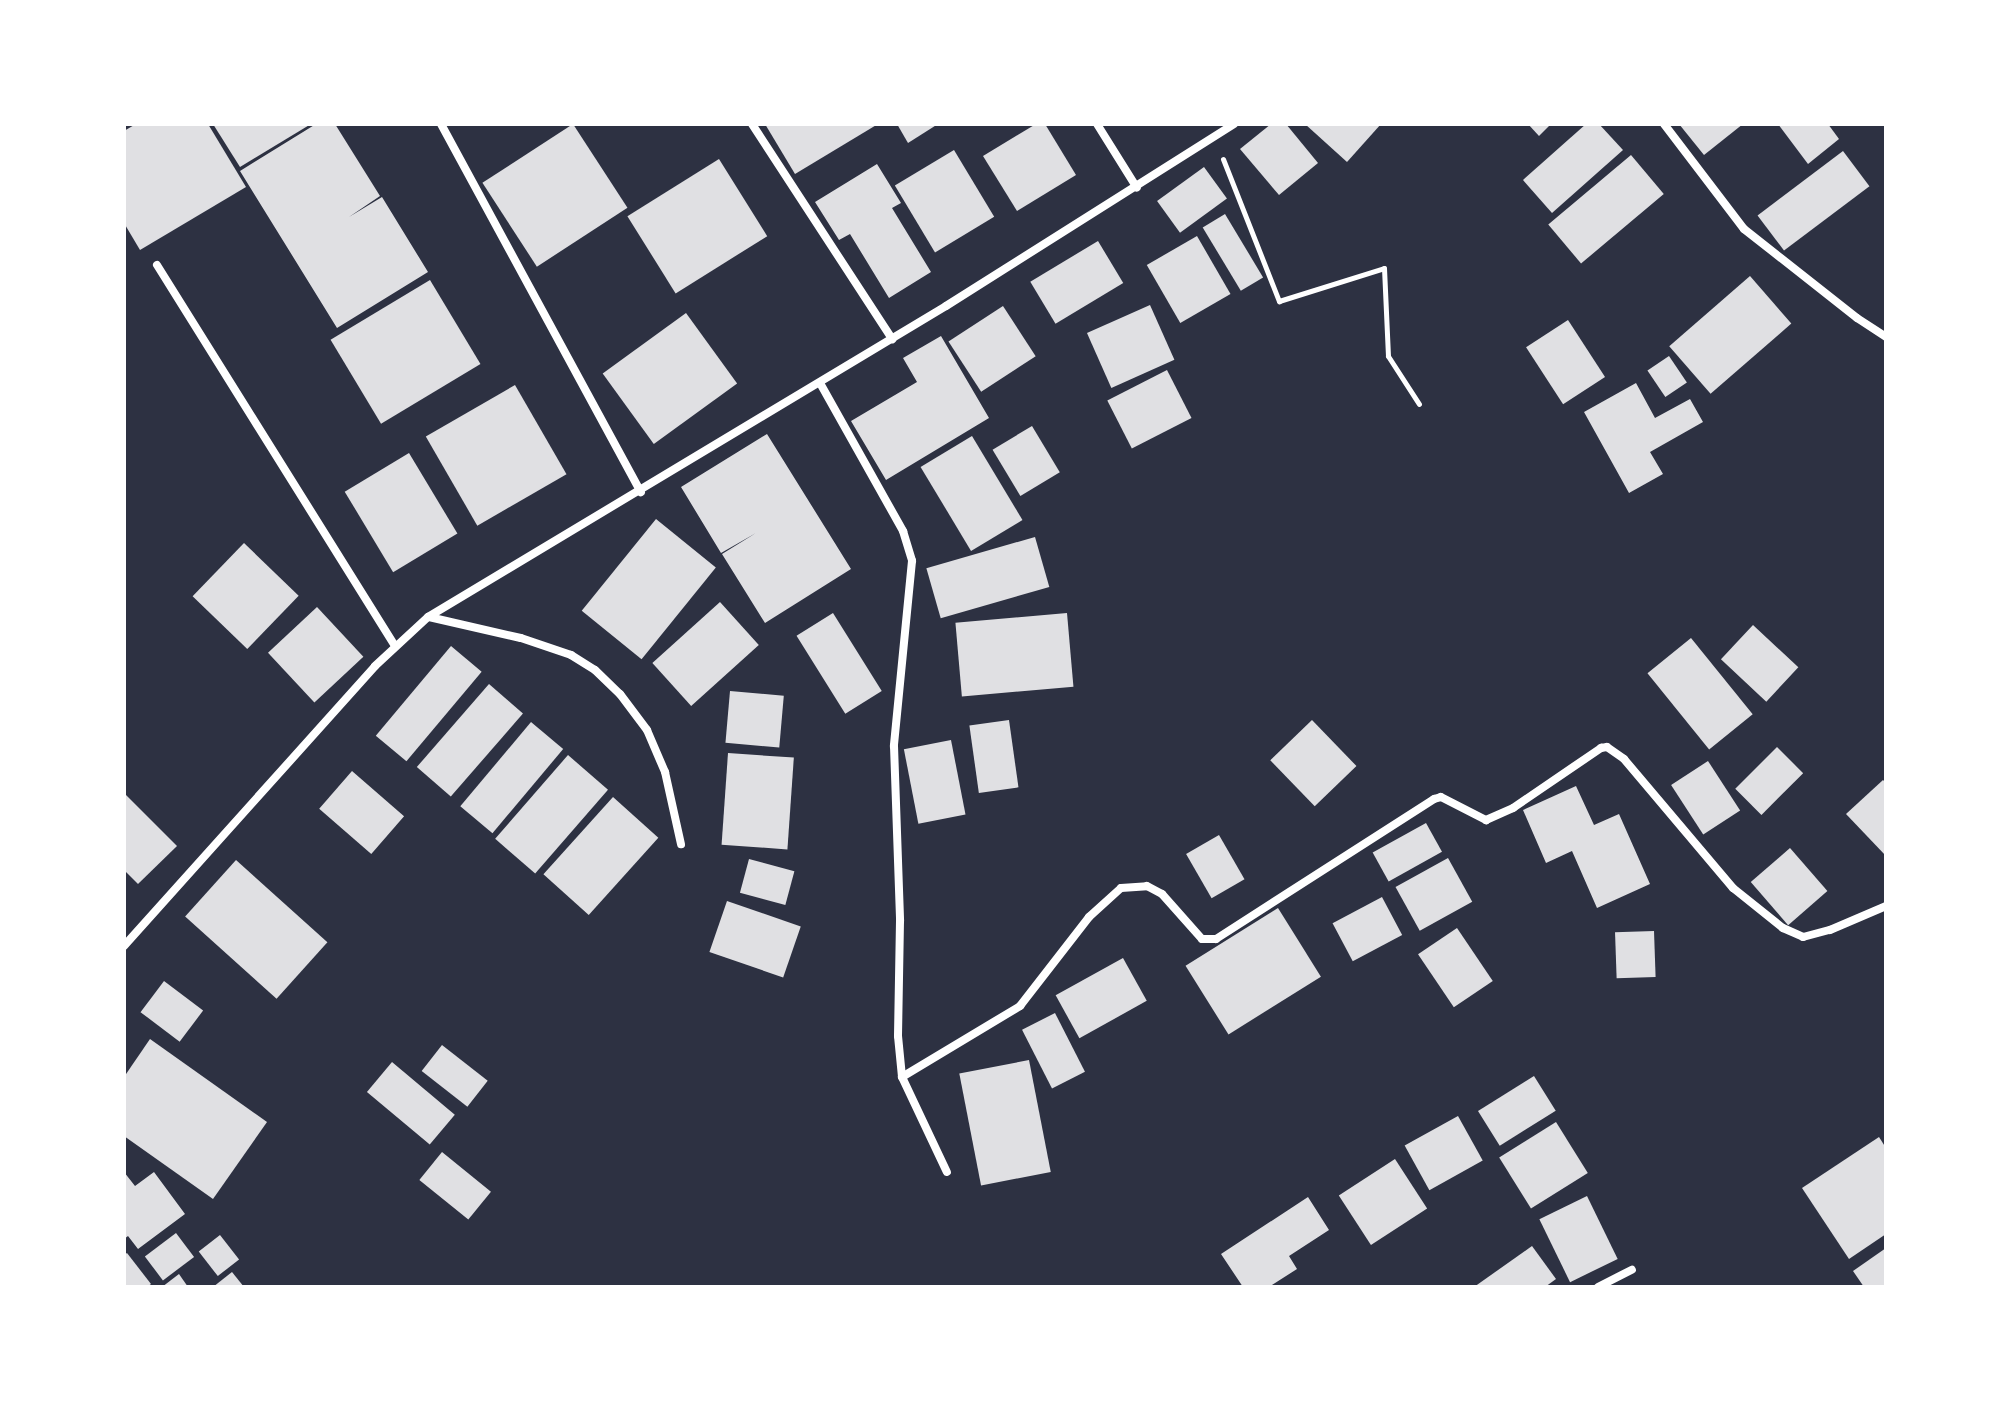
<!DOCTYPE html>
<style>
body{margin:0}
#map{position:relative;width:2010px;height:1411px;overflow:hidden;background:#2d3142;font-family:"Golos Text",sans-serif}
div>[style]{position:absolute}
.building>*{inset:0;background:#e0e0e3;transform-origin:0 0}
.path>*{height:5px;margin:-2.5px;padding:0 2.5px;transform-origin:2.5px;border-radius:2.5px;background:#fff}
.minor>*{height:8px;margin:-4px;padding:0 4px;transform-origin:4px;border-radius:4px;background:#fff}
span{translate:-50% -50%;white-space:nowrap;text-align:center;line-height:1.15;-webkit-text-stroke:8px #fff;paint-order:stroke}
.frame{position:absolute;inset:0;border:126px solid #fff;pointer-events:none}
</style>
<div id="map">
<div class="building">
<i style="clip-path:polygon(136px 124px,208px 124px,246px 187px,140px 250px,124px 223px,124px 131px)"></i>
<i style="clip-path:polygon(213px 124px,311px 124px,240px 167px)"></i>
<i style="clip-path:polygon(316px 124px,335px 124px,380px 196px,349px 217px,382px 197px,428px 272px,337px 328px,240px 171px)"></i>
<i style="left:573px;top:124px;width:100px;height:108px;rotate:57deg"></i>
<i style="clip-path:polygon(765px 124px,878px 124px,795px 174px)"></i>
<i style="clip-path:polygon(897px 124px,938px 124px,908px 143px)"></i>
<i style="clip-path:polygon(1036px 124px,1045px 124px,1076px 175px,1017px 211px,983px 156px)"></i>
<i style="clip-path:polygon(1271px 124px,1286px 124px,1318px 163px,1279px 195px,1240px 149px)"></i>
<i style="clip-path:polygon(1305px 124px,1381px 124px,1347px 162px)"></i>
<i style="clip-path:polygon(1528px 124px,1551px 124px,1539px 136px)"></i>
<i style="clip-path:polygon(1586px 124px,1599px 124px,1623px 150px,1552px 213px,1523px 180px)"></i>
<i style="clip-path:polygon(1679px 124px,1743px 124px,1704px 155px)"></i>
<i style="clip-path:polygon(1778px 124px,1828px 124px,1839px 139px,1808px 164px)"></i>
<i style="left:954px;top:150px;width:78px;height:69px;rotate:59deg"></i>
<i style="left:1843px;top:151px;width:44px;height:107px;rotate:53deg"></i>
<i style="left:1631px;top:155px;width:51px;height:108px;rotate:50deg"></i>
<i style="left:719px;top:159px;width:91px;height:108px;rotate:58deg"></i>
<i style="clip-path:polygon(877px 164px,901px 203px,892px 208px,931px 272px,889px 298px,850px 234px,839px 240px,815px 202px)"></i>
<i style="left:1204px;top:167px;width:39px;height:58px;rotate:54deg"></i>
<i style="left:1225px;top:214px;width:74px;height:26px;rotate:59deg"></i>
<i style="left:1197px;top:236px;width:67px;height:58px;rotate:60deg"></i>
<i style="left:1098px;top:241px;width:49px;height:79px;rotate:59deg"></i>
<i style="left:1750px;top:276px;width:63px;height:107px;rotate:49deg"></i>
<i style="left:430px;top:280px;width:98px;height:116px;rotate:59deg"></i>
<i style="left:1150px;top:305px;width:60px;height:69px;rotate:66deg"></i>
<i style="left:1003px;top:306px;width:60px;height:65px;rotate:57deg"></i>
<i style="left:686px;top:313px;width:87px;height:103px;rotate:54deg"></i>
<i style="left:1568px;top:320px;width:68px;height:50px;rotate:57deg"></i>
<i style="clip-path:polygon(941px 336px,989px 418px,886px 480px,851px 421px,917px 382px,903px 358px)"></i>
<i style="left:1669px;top:356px;width:32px;height:26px;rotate:56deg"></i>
<i style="left:1167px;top:370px;width:54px;height:67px;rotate:63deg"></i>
<i style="clip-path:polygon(1636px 383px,1655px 418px,1690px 399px,1703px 422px,1650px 452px,1663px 474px,1629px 493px,1584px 412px)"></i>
<i style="left:515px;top:385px;width:103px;height:103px;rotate:60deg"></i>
<i style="left:1032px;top:426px;width:54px;height:46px;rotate:59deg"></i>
<i style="clip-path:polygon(767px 434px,851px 569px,765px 623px,722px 554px,756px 533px,721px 553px,681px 487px)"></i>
<i style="left:972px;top:436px;width:98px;height:60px;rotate:59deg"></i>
<i style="left:409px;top:453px;width:94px;height:75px;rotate:59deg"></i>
<i style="left:656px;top:519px;width:77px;height:118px;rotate:39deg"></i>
<i style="left:1035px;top:537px;width:52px;height:113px;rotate:74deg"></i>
<i style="left:244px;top:543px;width:76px;height:74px;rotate:44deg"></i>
<i style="left:720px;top:602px;width:58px;height:91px;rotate:48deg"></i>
<i style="left:317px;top:607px;width:68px;height:67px;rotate:47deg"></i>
<i style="left:833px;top:613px;width:92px;height:43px;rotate:58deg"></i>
<i style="left:1067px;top:613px;width:74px;height:112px;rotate:85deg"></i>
<i style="left:1753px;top:625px;width:62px;height:47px;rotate:43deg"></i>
<i style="left:1691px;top:638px;width:98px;height:56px;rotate:51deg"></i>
<i style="left:451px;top:646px;width:40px;height:117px;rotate:40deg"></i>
<i style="left:489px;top:684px;width:45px;height:110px;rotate:41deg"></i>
<i style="left:730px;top:691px;width:54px;height:52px;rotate:5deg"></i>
<i style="left:1009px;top:720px;width:68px;height:40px;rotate:82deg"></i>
<i style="left:1312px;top:720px;width:64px;height:58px;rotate:46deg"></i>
<i style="left:531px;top:722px;width:42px;height:110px;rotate:40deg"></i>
<i style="left:951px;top:740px;width:76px;height:48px;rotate:79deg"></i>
<i style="left:1777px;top:747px;width:37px;height:59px;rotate:45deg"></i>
<i style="left:728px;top:753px;width:66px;height:92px;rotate:4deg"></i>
<i style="left:568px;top:755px;width:53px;height:111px;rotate:41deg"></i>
<i style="left:1708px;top:761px;width:59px;height:44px;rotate:57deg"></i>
<i style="left:352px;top:771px;width:69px;height:50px;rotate:41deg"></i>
<i style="clip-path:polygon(1883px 780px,1886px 783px,1886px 856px,1846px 814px)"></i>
<i style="clip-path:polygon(1576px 786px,1594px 825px,1619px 814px,1650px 884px,1597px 908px,1572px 851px,1546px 863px,1523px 810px)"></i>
<i style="clip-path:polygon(124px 793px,177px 846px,138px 884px,124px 870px)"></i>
<i style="left:613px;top:797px;width:61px;height:104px;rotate:42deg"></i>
<i style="left:1426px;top:823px;width:33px;height:61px;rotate:61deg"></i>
<i style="left:1219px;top:835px;width:51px;height:38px;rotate:60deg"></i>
<i style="left:1790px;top:848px;width:57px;height:52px;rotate:49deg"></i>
<i style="left:1448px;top:858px;width:50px;height:60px;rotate:61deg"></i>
<i style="left:749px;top:859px;width:47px;height:35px;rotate:15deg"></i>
<i style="left:236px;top:860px;width:123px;height:76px;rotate:42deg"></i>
<i style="left:1382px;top:897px;width:43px;height:56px;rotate:62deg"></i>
<i style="left:727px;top:901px;width:78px;height:54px;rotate:19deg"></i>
<i style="left:1278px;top:908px;width:81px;height:109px;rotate:58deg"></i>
<i style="left:1457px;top:928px;width:64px;height:47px;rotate:56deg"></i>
<i style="left:1654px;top:931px;width:46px;height:39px;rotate:88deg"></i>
<i style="left:1123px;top:958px;width:49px;height:77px;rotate:61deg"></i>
<i style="left:164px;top:981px;width:49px;height:39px;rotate:37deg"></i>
<i style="left:1055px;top:1013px;width:66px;height:37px;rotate:63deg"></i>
<i style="clip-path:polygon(150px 1039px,267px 1122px,213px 1199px,124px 1136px,124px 1077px)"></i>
<i style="left:442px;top:1045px;width:58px;height:33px;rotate:38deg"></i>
<i style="left:1029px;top:1060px;width:114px;height:71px;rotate:79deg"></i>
<i style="left:392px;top:1062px;width:82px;height:39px;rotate:40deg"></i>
<i style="left:1534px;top:1076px;width:41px;height:66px;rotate:58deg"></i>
<i style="left:1458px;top:1116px;width:51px;height:61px;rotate:61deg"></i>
<i style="left:1556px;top:1122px;width:60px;height:67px;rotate:58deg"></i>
<i style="clip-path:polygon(1879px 1137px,1886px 1148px,1886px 1234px,1849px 1259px,1802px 1188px)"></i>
<i style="left:442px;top:1152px;width:63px;height:36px;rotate:39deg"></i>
<i style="left:1395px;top:1159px;width:59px;height:67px;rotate:57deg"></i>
<i style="clip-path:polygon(124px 1172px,135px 1186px,154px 1172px,185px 1214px,138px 1249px,128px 1236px,124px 1239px)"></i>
<i style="left:1587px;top:1196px;width:70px;height:53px;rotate:64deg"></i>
<i style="clip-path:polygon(1308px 1197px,1329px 1230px,1289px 1256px,1297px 1269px,1269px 1287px,1243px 1287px,1221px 1254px)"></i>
<i style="left:176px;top:1233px;width:30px;height:39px;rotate:53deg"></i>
<i style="left:220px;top:1235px;width:31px;height:27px;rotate:52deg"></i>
<i style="clip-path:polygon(1532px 1246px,1556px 1279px,1545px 1287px,1474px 1287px)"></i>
<i style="clip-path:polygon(1886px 1248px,1886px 1287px,1864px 1287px,1853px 1271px)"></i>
<i style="clip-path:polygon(127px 1253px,151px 1284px,147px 1287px,124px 1287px,124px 1255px)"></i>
<i style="clip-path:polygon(232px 1272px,244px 1287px,213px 1287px)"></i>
<i style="clip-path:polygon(179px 1274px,188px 1287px,162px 1287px)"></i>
</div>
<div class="path">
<i style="left:1223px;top:159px;width:153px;rotate:68.5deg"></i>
<i style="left:1279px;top:301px;width:110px;rotate:-17.4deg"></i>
<i style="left:1384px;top:268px;width:88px;rotate:87.4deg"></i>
<i style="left:1388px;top:356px;width:57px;rotate:57.1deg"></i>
</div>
<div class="minor">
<i style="left:441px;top:124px;width:419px;rotate:61.5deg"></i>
<i style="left:752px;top:124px;width:257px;rotate:56.9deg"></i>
<i style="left:1097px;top:124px;width:75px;rotate:58deg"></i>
<i style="left:1664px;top:124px;width:132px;rotate:52.7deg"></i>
<i style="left:1744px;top:229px;width:144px;rotate:38.2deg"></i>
<i style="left:1857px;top:318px;width:35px;rotate:33deg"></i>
<i style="left:157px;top:265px;width:449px;rotate:58deg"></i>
<i style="left:820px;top:383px;width:170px;rotate:60.7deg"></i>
<i style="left:903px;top:531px;width:31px;rotate:73deg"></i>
<i style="left:912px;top:561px;width:186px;rotate:95.6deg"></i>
<i style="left:894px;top:746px;width:175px;rotate:88deg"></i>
<i style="left:900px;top:921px;width:115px;rotate:91deg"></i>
<i style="left:898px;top:1036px;width:41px;rotate:84.4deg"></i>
<i style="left:902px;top:1077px;width:105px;rotate:64.7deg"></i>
<i style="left:429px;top:617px;width:94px;rotate:12.9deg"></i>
<i style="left:521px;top:638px;width:53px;rotate:18.8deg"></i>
<i style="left:571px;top:655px;width:28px;rotate:32deg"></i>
<i style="left:595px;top:670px;width:35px;rotate:44deg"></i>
<i style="left:620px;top:694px;width:45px;rotate:53.1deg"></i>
<i style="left:647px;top:730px;width:46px;rotate:66.8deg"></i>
<i style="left:665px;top:772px;width:74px;rotate:77.5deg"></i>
<i style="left:124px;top:946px;width:376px;rotate:-48.1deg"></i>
<i style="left:375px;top:666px;width:72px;rotate:-42.8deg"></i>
<i style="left:428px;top:617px;width:604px;rotate:-30.98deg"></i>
<i style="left:946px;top:306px;width:341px;rotate:-32.3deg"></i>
<i style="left:902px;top:1077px;width:138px;rotate:-31deg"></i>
<i style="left:1020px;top:1006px;width:113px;rotate:-52.2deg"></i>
<i style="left:1089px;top:917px;width:43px;rotate:-42.2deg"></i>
<i style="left:1121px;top:888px;width:26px;rotate:-4deg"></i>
<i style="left:1147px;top:886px;width:17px;rotate:28deg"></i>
<i style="left:1162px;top:894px;width:60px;rotate:48.4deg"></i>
<i style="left:1202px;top:939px;width:14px"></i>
<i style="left:1216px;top:939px;width:259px;rotate:-32.7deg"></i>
<i style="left:1434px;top:799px;width:7px;rotate:-16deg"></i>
<i style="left:1441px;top:797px;width:51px;rotate:27.1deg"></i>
<i style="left:1486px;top:820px;width:30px;rotate:-24deg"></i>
<i style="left:1513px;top:808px;width:107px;rotate:-34.3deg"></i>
<i style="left:1601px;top:748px;width:6px;rotate:-9deg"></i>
<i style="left:1607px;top:747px;width:21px;rotate:35deg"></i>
<i style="left:1624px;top:759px;width:169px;rotate:49.8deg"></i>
<i style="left:1733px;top:888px;width:64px;rotate:38.7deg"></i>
<i style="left:1783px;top:928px;width:22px;rotate:24deg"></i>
<i style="left:1803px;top:937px;width:28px;rotate:-15deg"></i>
<i style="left:1830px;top:930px;width:61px;rotate:-23.2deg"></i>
<i style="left:1598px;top:1287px;width:38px;rotate:-27deg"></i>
</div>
<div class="frame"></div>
</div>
